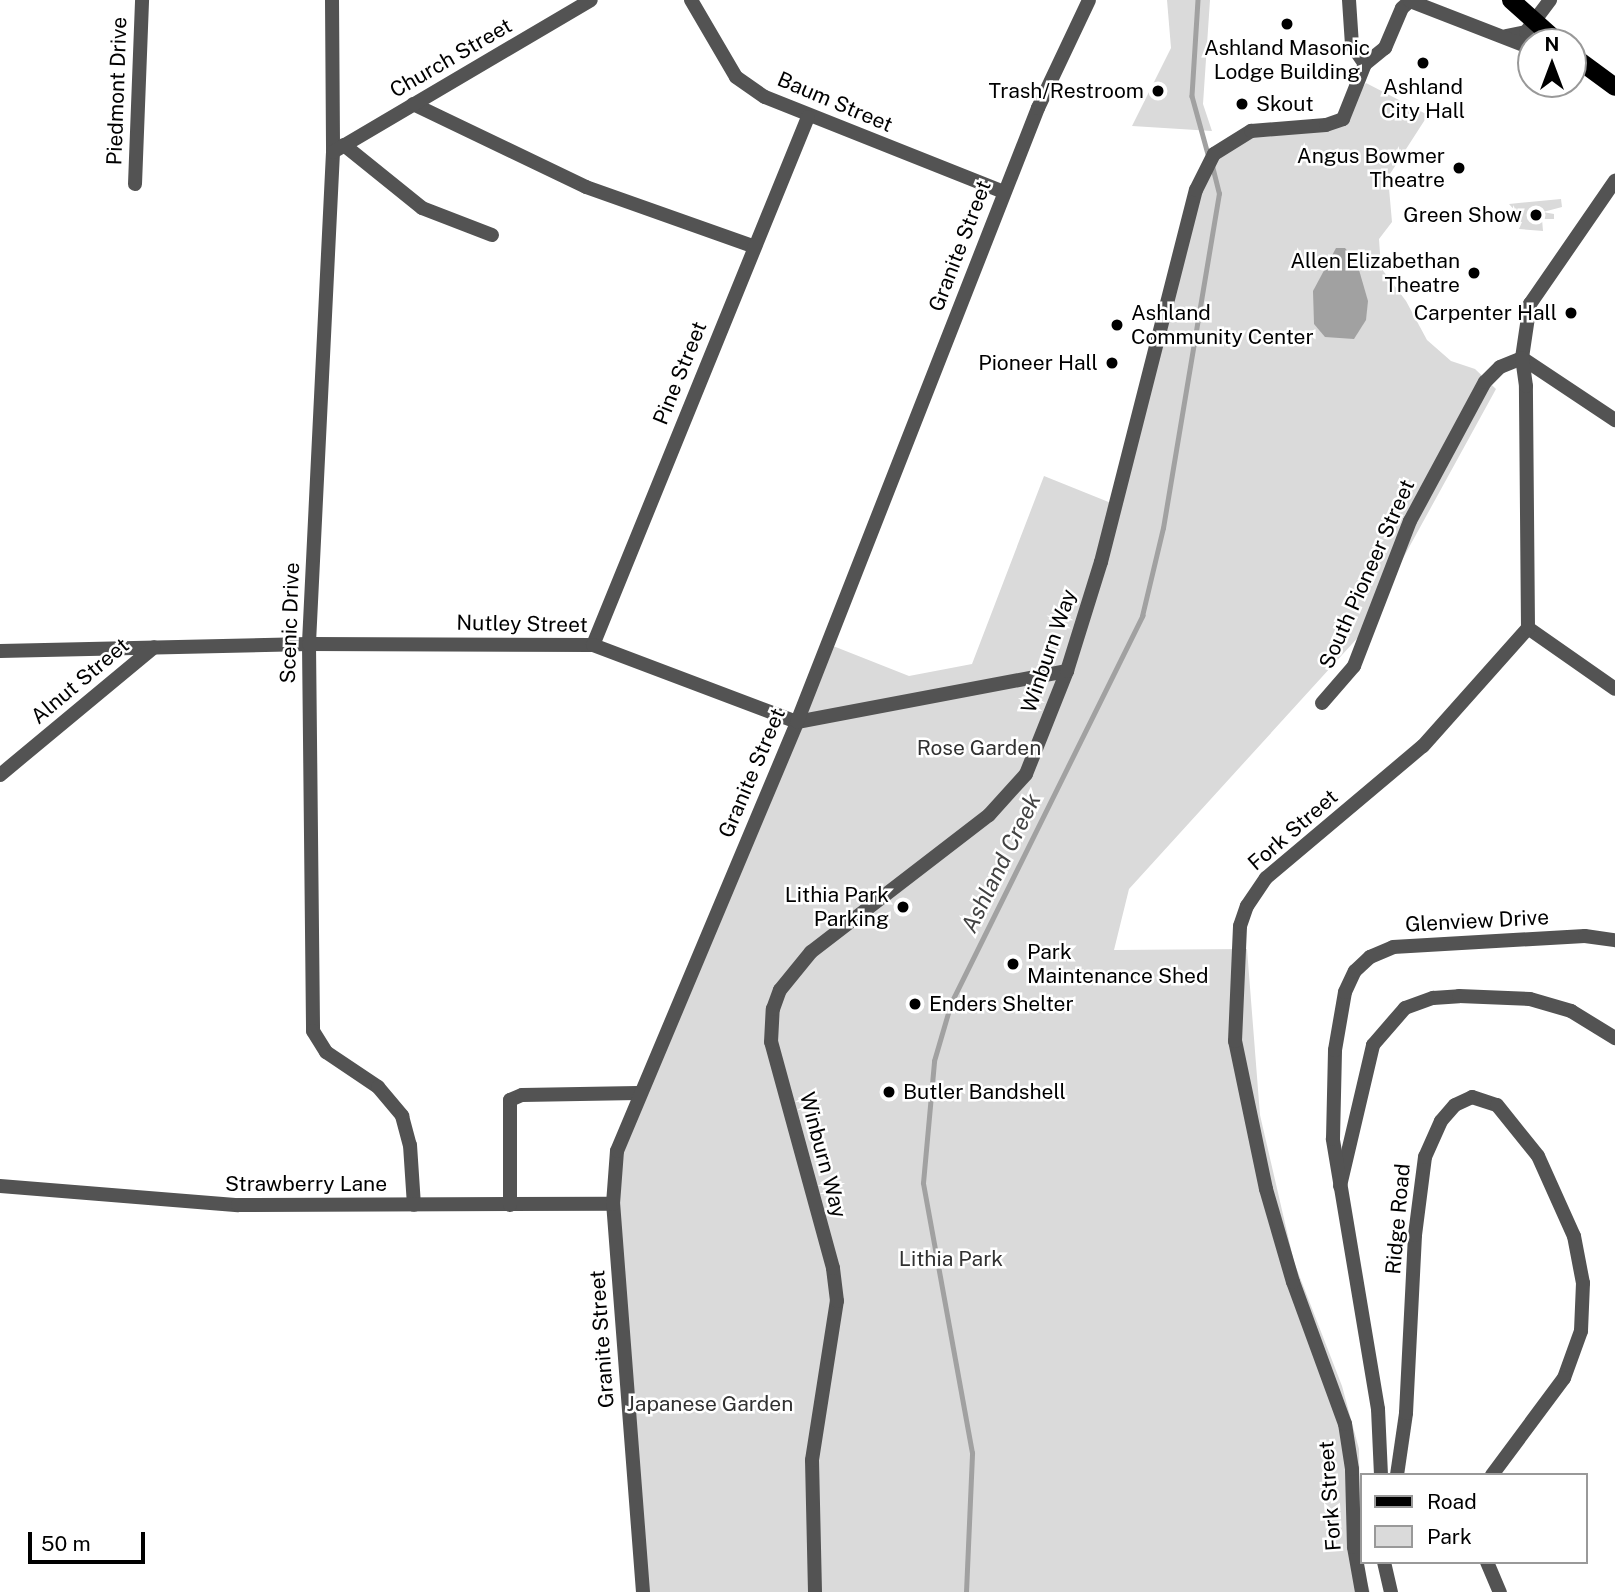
<!DOCTYPE html>
<style>
body{margin:0}
#map{position:relative;width:1615px;height:1592px;overflow:hidden;background:#fff;font-family:"Public Sans",sans-serif}
div>[style]{position:absolute}
.green>*{inset:0;background:#dadada}
.water>*{inset:0;background:#a1a1a1}
.stream>*{height:4.5px;margin:-2.25px;padding:0 2.25px;transform-origin:2.25px;border-radius:2.25px;background:#a1a1a1}
.street>*{height:14px;margin:-7px;padding:0 7px;transform-origin:7px;border-radius:7px;background:#535353}
.primary>*{height:18px;margin:-9px;padding:0 9px;transform-origin:9px;border-radius:9px;background:#000}
.dots>*{width:19px;height:19px;translate:-50% -50%;box-sizing:border-box;border:4px solid #fff;border-radius:50%}
span{translate:-50% -50%;white-space:nowrap;text-align:center;line-height:1.15;-webkit-text-stroke:5px #fff;paint-order:stroke}
.poi-label{font-size:21px;color:#000}
.right{translate:-100% -50%;text-align:right}
.left{translate:0 -50%;text-align:left}
.street-label{font-size:21px;color:#000}
.park-label{font-size:21px;color:#313131}
.water-label{font-size:23px;color:#424242;font-style:italic}
.legend{position:absolute;left:1360px;top:1473px;width:228px;height:91px;box-sizing:border-box;background:#fff;border:2px solid #999;margin:0;padding:9px 12px;list-style:none;font-size:21px;color:#000}
.legend li{display:flex;align-items:center;gap:14px;height:35px}
.legend b{width:35px;border:2px solid #999}
.north{position:absolute;left:1517px;top:28px;width:70px;height:70px;box-sizing:border-box;background:#fff;border:2px solid #999;border-radius:50%;rotate:0deg;font-size:19px;font-weight:700;line-height:28px;text-align:center;color:#000}
.north::after{content:'';display:block;margin:auto;width:24px;height:32px;background:#000;clip-path:polygon(50% 0,100% 100%,50% 72%,0 100%)}
.scale{position:absolute;left:28px;top:1532px;width:117px;height:32px;box-sizing:border-box;border:4px solid #000;border-top:0;padding-left:9px;font-size:21px;line-height:24px;white-space:nowrap;color:#000;-webkit-text-stroke:5px #fff;paint-order:stroke}
</style>
<div id="map">
<div class="green">
<i style="clip-path:polygon(1167px 0,1210px 0,1203px 104px,1212px 131px,1132px 126px,1171px 48px)"></i>
<i style="clip-path:polygon(1366px 83px,1428px 115px,1388px 177px,1392px 222px,1379px 239px,1381px 268px,1406px 301px,1427px 340px,1451px 361px,1475px 369px,1496px 389px,1362px 633px,1129px 889px,1114px 950px,1247px 949px,1260px 1115px,1294px 1262px,1342px 1386px,1359px 1449px,1361px 1562px,1370px 1592px,643px 1592px,613px 1167px,828px 644px,909px 676px,972px 664px,1044px 476px,1116px 505px,1203px 172px,1239px 136px,1336px 123px)"></i>
<i style="clip-path:polygon(1561px 199px,1562px 207px,1543px 212px,1554px 214px,1554px 219px,1542px 219px,1543px 231px,1519px 229px,1522px 222px,1510px 221px,1518px 214px,1509px 204px)"></i>
</div>
<div class="water">
<i style="clip-path:polygon(1336px 248px,1345px 248px,1357px 263px,1368px 301px,1366px 320px,1354px 339px,1325px 337px,1314px 324px,1313px 291px)"></i>
</div>
<div class="stream">
<i style="left:1198px;top:0;width:96px;rotate:93.6deg"></i>
<i style="left:1192px;top:96px;width:60px;rotate:74.6deg"></i>
<i style="left:966px;top:1592px;width:139px;rotate:-87.5deg"></i>
<i style="left:972px;top:1453px;width:274px;rotate:-100.3deg"></i>
<i style="left:923px;top:1183px;width:122px;rotate:-84.8deg"></i>
<i style="left:934px;top:1061px;width:60px;rotate:-73.7deg"></i>
<i style="left:951px;top:1003px;width:432px;rotate:-63.7deg"></i>
<i style="left:1142px;top:616px;width:90px;rotate:-76.6deg"></i>
<i style="left:1163px;top:528px;width:339px;rotate:-80.5deg"></i>
<i style="left:1219px;top:194px;width:30px;rotate:-104deg"></i>
</div>
<div class="street">
<i style="left:332px;top:0;width:152px;rotate:89.6deg"></i>
<i style="left:333px;top:152px;width:493px;rotate:92.8deg"></i>
<i style="left:309px;top:644px;width:387px;rotate:89.4deg"></i>
<i style="left:313px;top:1031px;width:25px;rotate:58deg"></i>
<i style="left:326px;top:1052px;width:63px;rotate:33.9deg"></i>
<i style="left:378px;top:1087px;width:38px;rotate:50deg"></i>
<i style="left:402px;top:1116px;width:30px;rotate:75deg"></i>
<i style="left:410px;top:1145px;width:60px;rotate:86.2deg"></i>
<i style="left:691px;top:0;width:89px;rotate:59.7deg"></i>
<i style="left:736px;top:77px;width:35px;rotate:35deg"></i>
<i style="left:765px;top:97px;width:257px;rotate:21.7deg"></i>
<i style="left:1349px;top:0;width:45px;rotate:86.2deg"></i>
<i style="left:1352px;top:45px;width:23px;rotate:56deg"></i>
<i style="left:1506px;top:36px;width:20px;rotate:-11deg"></i>
<i style="left:1526px;top:32px;width:40px;rotate:-53deg"></i>
<i style="left:413px;top:104px;width:192px;rotate:25.6deg"></i>
<i style="left:586px;top:187px;width:177px;rotate:19.5deg"></i>
<i style="left:344px;top:145px;width:100px;rotate:38.9deg"></i>
<i style="left:422px;top:208px;width:75px;rotate:21.1deg"></i>
<i style="left:333px;top:152px;width:299px;rotate:-30.5deg"></i>
<i style="left:135px;top:184px;width:184px;rotate:-87.8deg"></i>
<i style="left:1522px;top:358px;width:112px;rotate:33.7deg"></i>
<i style="left:1528px;top:628px;width:106px;rotate:35deg"></i>
<i style="left:593px;top:645px;width:570px;rotate:-67.84deg"></i>
<i style="left:0;top:651px;width:309px;rotate:-1.3deg"></i>
<i style="left:309px;top:644px;width:284px;rotate:0.2deg"></i>
<i style="left:593px;top:645px;width:218px;rotate:20.7deg"></i>
<i style="left:797px;top:722px;width:275px;rotate:-10.7deg"></i>
<i style="left:1322px;top:703px;width:49px;rotate:-49.1deg"></i>
<i style="left:1354px;top:666px;width:155px;rotate:-68.9deg"></i>
<i style="left:1410px;top:521px;width:158px;rotate:-61.7deg"></i>
<i style="left:1485px;top:382px;width:21px;rotate:-45deg"></i>
<i style="left:1500px;top:367px;width:24px;rotate:-22deg"></i>
<i style="left:1522px;top:358px;width:55px;rotate:-81.6deg"></i>
<i style="left:1530px;top:304px;width:150px;rotate:-55.4deg"></i>
<i style="left:0;top:775px;width:200px;rotate:-39.7deg"></i>
<i style="left:0;top:1186px;width:239px;rotate:4.6deg"></i>
<i style="left:238px;top:1205px;width:375px;rotate:-0.2deg"></i>
<i style="left:1340px;top:1186px;width:145px;rotate:-76.8deg"></i>
<i style="left:1373px;top:1045px;width:49px;rotate:-49.1deg"></i>
<i style="left:1405px;top:1008px;width:30px;rotate:-20deg"></i>
<i style="left:1433px;top:998px;width:26px;rotate:-4deg"></i>
<i style="left:1459px;top:996px;width:71px;rotate:2.4deg"></i>
<i style="left:1530px;top:999px;width:43px;rotate:16.3deg"></i>
<i style="left:1571px;top:1011px;width:52px;rotate:31.5deg"></i>
<i style="left:510px;top:1205px;width:105px;rotate:-90deg"></i>
<i style="left:510px;top:1100px;width:13px;rotate:-23deg"></i>
<i style="left:522px;top:1095px;width:116px;rotate:-1deg"></i>
<i style="left:1381px;top:1475px;width:66px;rotate:-92.6deg"></i>
<i style="left:1378px;top:1409px;width:274px;rotate:-99.5deg"></i>
<i style="left:1333px;top:1139px;width:89px;rotate:-88.7deg"></i>
<i style="left:1335px;top:1050px;width:59px;rotate:-80.2deg"></i>
<i style="left:1345px;top:992px;width:23px;rotate:-65deg"></i>
<i style="left:1355px;top:971px;width:21px;rotate:-43deg"></i>
<i style="left:1370px;top:957px;width:25px;rotate:-23deg"></i>
<i style="left:1393px;top:947px;width:192px;rotate:-3.3deg"></i>
<i style="left:1585px;top:936px;width:30px;rotate:8deg"></i>
<i style="left:1397px;top:1475px;width:63px;rotate:-81.7deg"></i>
<i style="left:1406px;top:1413px;width:178px;rotate:-87.1deg"></i>
<i style="left:1415px;top:1235px;width:79px;rotate:-82.7deg"></i>
<i style="left:1425px;top:1157px;width:39px;rotate:-66deg"></i>
<i style="left:1441px;top:1121px;width:21px;rotate:-49deg"></i>
<i style="left:1455px;top:1105px;width:19px;rotate:-25deg"></i>
<i style="left:1472px;top:1097px;width:26px;rotate:18deg"></i>
<i style="left:1497px;top:1105px;width:65px;rotate:51.2deg"></i>
<i style="left:1538px;top:1156px;width:88px;rotate:65.8deg"></i>
<i style="left:1574px;top:1236px;width:48px;rotate:79.2deg"></i>
<i style="left:1583px;top:1283px;width:48px;rotate:92.4deg"></i>
<i style="left:1581px;top:1331px;width:50px;rotate:109.9deg"></i>
<i style="left:1564px;top:1378px;width:121px;rotate:126.6deg"></i>
<i style="left:1384px;top:1562px;width:31px;rotate:77deg"></i>
<i style="left:1487px;top:1562px;width:33px;rotate:67deg"></i>
<i style="left:643px;top:1592px;width:389px;rotate:-94.4deg"></i>
<i style="left:613px;top:1204px;width:53px;rotate:-85.7deg"></i>
<i style="left:617px;top:1151px;width:465px;rotate:-67.2deg"></i>
<i style="left:797px;top:722px;width:660px;rotate:-68.57deg"></i>
<i style="left:1038px;top:108px;width:119px;rotate:-64.7deg"></i>
<i style="left:815px;top:1592px;width:132px;rotate:-91.3deg"></i>
<i style="left:812px;top:1460px;width:161px;rotate:-81.1deg"></i>
<i style="left:837px;top:1301px;width:33px;rotate:-97deg"></i>
<i style="left:833px;top:1268px;width:234px;rotate:-105.3deg"></i>
<i style="left:771px;top:1042px;width:33px;rotate:-87deg"></i>
<i style="left:773px;top:1009px;width:20px;rotate:-70deg"></i>
<i style="left:780px;top:990px;width:49px;rotate:-50.8deg"></i>
<i style="left:811px;top:952px;width:225px;rotate:-37.6deg"></i>
<i style="left:989px;top:815px;width:55px;rotate:-47.9deg"></i>
<i style="left:1026px;top:774px;width:111px;rotate:-68.3deg"></i>
<i style="left:1067px;top:671px;width:114px;rotate:-72.7deg"></i>
<i style="left:1101px;top:562px;width:384px;rotate:-75.7deg"></i>
<i style="left:1196px;top:190px;width:40px;rotate:-63.4deg"></i>
<i style="left:1214px;top:154px;width:44px;rotate:-31.9deg"></i>
<i style="left:1251px;top:131px;width:75px;rotate:-4.6deg"></i>
<i style="left:1326px;top:125px;width:18px;rotate:-19deg"></i>
<i style="left:1343px;top:119px;width:59px;rotate:-68.2deg"></i>
<i style="left:1365px;top:64px;width:26px;rotate:-39deg"></i>
<i style="left:1385px;top:48px;width:43px;rotate:-67deg"></i>
<i style="left:1402px;top:8px;width:11px;rotate:-41deg"></i>
<i style="left:1410px;top:1px;width:130px;rotate:21.2deg"></i>
<i style="left:1362px;top:1592px;width:46px;rotate:-100.1deg"></i>
<i style="left:1354px;top:1547px;width:78px;rotate:-91.5deg"></i>
<i style="left:1352px;top:1469px;width:46px;rotate:-98.8deg"></i>
<i style="left:1345px;top:1424px;width:151px;rotate:-110.1deg"></i>
<i style="left:1293px;top:1282px;width:97px;rotate:-106.2deg"></i>
<i style="left:1266px;top:1189px;width:151px;rotate:-101.8deg"></i>
<i style="left:1235px;top:1041px;width:115px;rotate:-87.5deg"></i>
<i style="left:1240px;top:926px;width:21px;rotate:-71deg"></i>
<i style="left:1247px;top:906px;width:34px;rotate:-56deg"></i>
<i style="left:1266px;top:878px;width:205px;rotate:-40.1deg"></i>
<i style="left:1423px;top:746px;width:158px;rotate:-48.3deg"></i>
<i style="left:1528px;top:628px;width:242px;rotate:-90.5deg"></i>
<i style="left:1526px;top:386px;width:28px;rotate:-98deg"></i>
</div>
<div class="primary">
<i style="left:1511px;top:0;width:63px;rotate:41.8deg"></i>
<i style="left:1573px;top:56px;width:52px;rotate:36.4deg"></i>
</div>
<div class="dots">
<i style="left:1287px;top:24px;background:#000"></i>
<i style="left:1423px;top:63px;background:#000"></i>
<i style="left:1158px;top:91px;background:#000"></i>
<i style="left:1242px;top:104px;background:#000"></i>
<i style="left:1459px;top:168px;background:#000"></i>
<i style="left:1536px;top:215px;background:#000"></i>
<i style="left:1474px;top:273px;background:#000"></i>
<i style="left:1571px;top:313px;background:#000"></i>
<i style="left:1117px;top:325px;background:#000"></i>
<i style="left:1112px;top:363px;background:#000"></i>
<i style="left:903px;top:907px;background:#000"></i>
<i style="left:1013px;top:964px;background:#000"></i>
<i style="left:915px;top:1004px;background:#000"></i>
<i style="left:889px;top:1092px;background:#000"></i>
</div>
<div class="poi-label">
<span style="left:1287px;top:60px">Ashland Masonic<br>Lodge Building</span>
<span style="left:1423px;top:99px">Ashland<br>City Hall</span>
<span class="right" style="left:1144px;top:91px">Trash/Restroom</span>
<span class="left" style="left:1256px;top:104px">Skout</span>
<span class="right" style="left:1445px;top:168px">Angus Bowmer<br>Theatre</span>
<span class="right" style="left:1522px;top:215px">Green Show</span>
<span class="right" style="left:1460px;top:273px">Allen Elizabethan<br>Theatre</span>
<span class="left" style="left:1131px;top:325px">Ashland<br>Community Center</span>
<span class="right" style="left:1557px;top:313px">Carpenter Hall</span>
<span class="right" style="left:1098px;top:363px">Pioneer Hall</span>
<span class="right" style="left:889px;top:907px">Lithia Park<br>Parking</span>
<span class="left" style="left:1027px;top:964px">Park<br>Maintenance Shed</span>
<span class="left" style="left:929px;top:1004px">Enders Shelter</span>
<span class="left" style="left:903px;top:1092px">Butler Bandshell</span>
</div>
<div class="street-label">
<span style="left:451px;top:58px;rotate:-30deg">Church Street</span>
<span style="left:117px;top:91px;rotate:-88deg">Piedmont Drive</span>
<span style="left:835px;top:102px;rotate:23deg">Baum Street</span>
<span style="left:960px;top:246px;rotate:-69deg">Granite Street</span>
<span style="left:680px;top:373px;rotate:-68deg">Pine Street</span>
<span style="left:1367px;top:574px;rotate:-66deg">South Pioneer Street</span>
<span style="left:290px;top:623px;rotate:-88deg">Scenic Drive</span>
<span style="left:522px;top:624px;rotate:1deg">Nutley Street</span>
<span style="left:1049px;top:651px;rotate:-71deg">Winburn Way</span>
<span style="left:80px;top:681px;rotate:-40deg">Alnut Street</span>
<span style="left:752px;top:773px;rotate:-67deg">Granite Street</span>
<span style="left:1293px;top:830px;rotate:-41deg">Fork Street</span>
<span style="left:1477px;top:921px;rotate:-3deg">Glenview Drive</span>
<span style="left:823px;top:1155px;rotate:75deg">Winburn Way</span>
<span style="left:306px;top:1184px">Strawberry Lane</span>
<span style="left:1398px;top:1219px;rotate:-85deg">Ridge Road</span>
<span style="left:602px;top:1339px;rotate:-94deg">Granite Street</span>
<span style="left:1330px;top:1496px;rotate:-94deg">Fork Street</span>
</div>
<div class="park-label">
<span style="left:979px;top:748px">Rose Garden</span>
<span style="left:951px;top:1259px">Lithia Park</span>
<span style="left:710px;top:1404px">Japanese Garden</span>
</div>
<div class="water-label">
<span style="left:1001px;top:863px;rotate:-64deg">Ashland Creek</span>
</div>
<ul class="legend">
<li><b style="height:9px;background:#000"></b>Road</li>
<li><b style="height:19px;background:#dadada"></b>Park</li>
</ul>
<div class="north">N</div>
<div class="scale">50 m</div>
</div>
